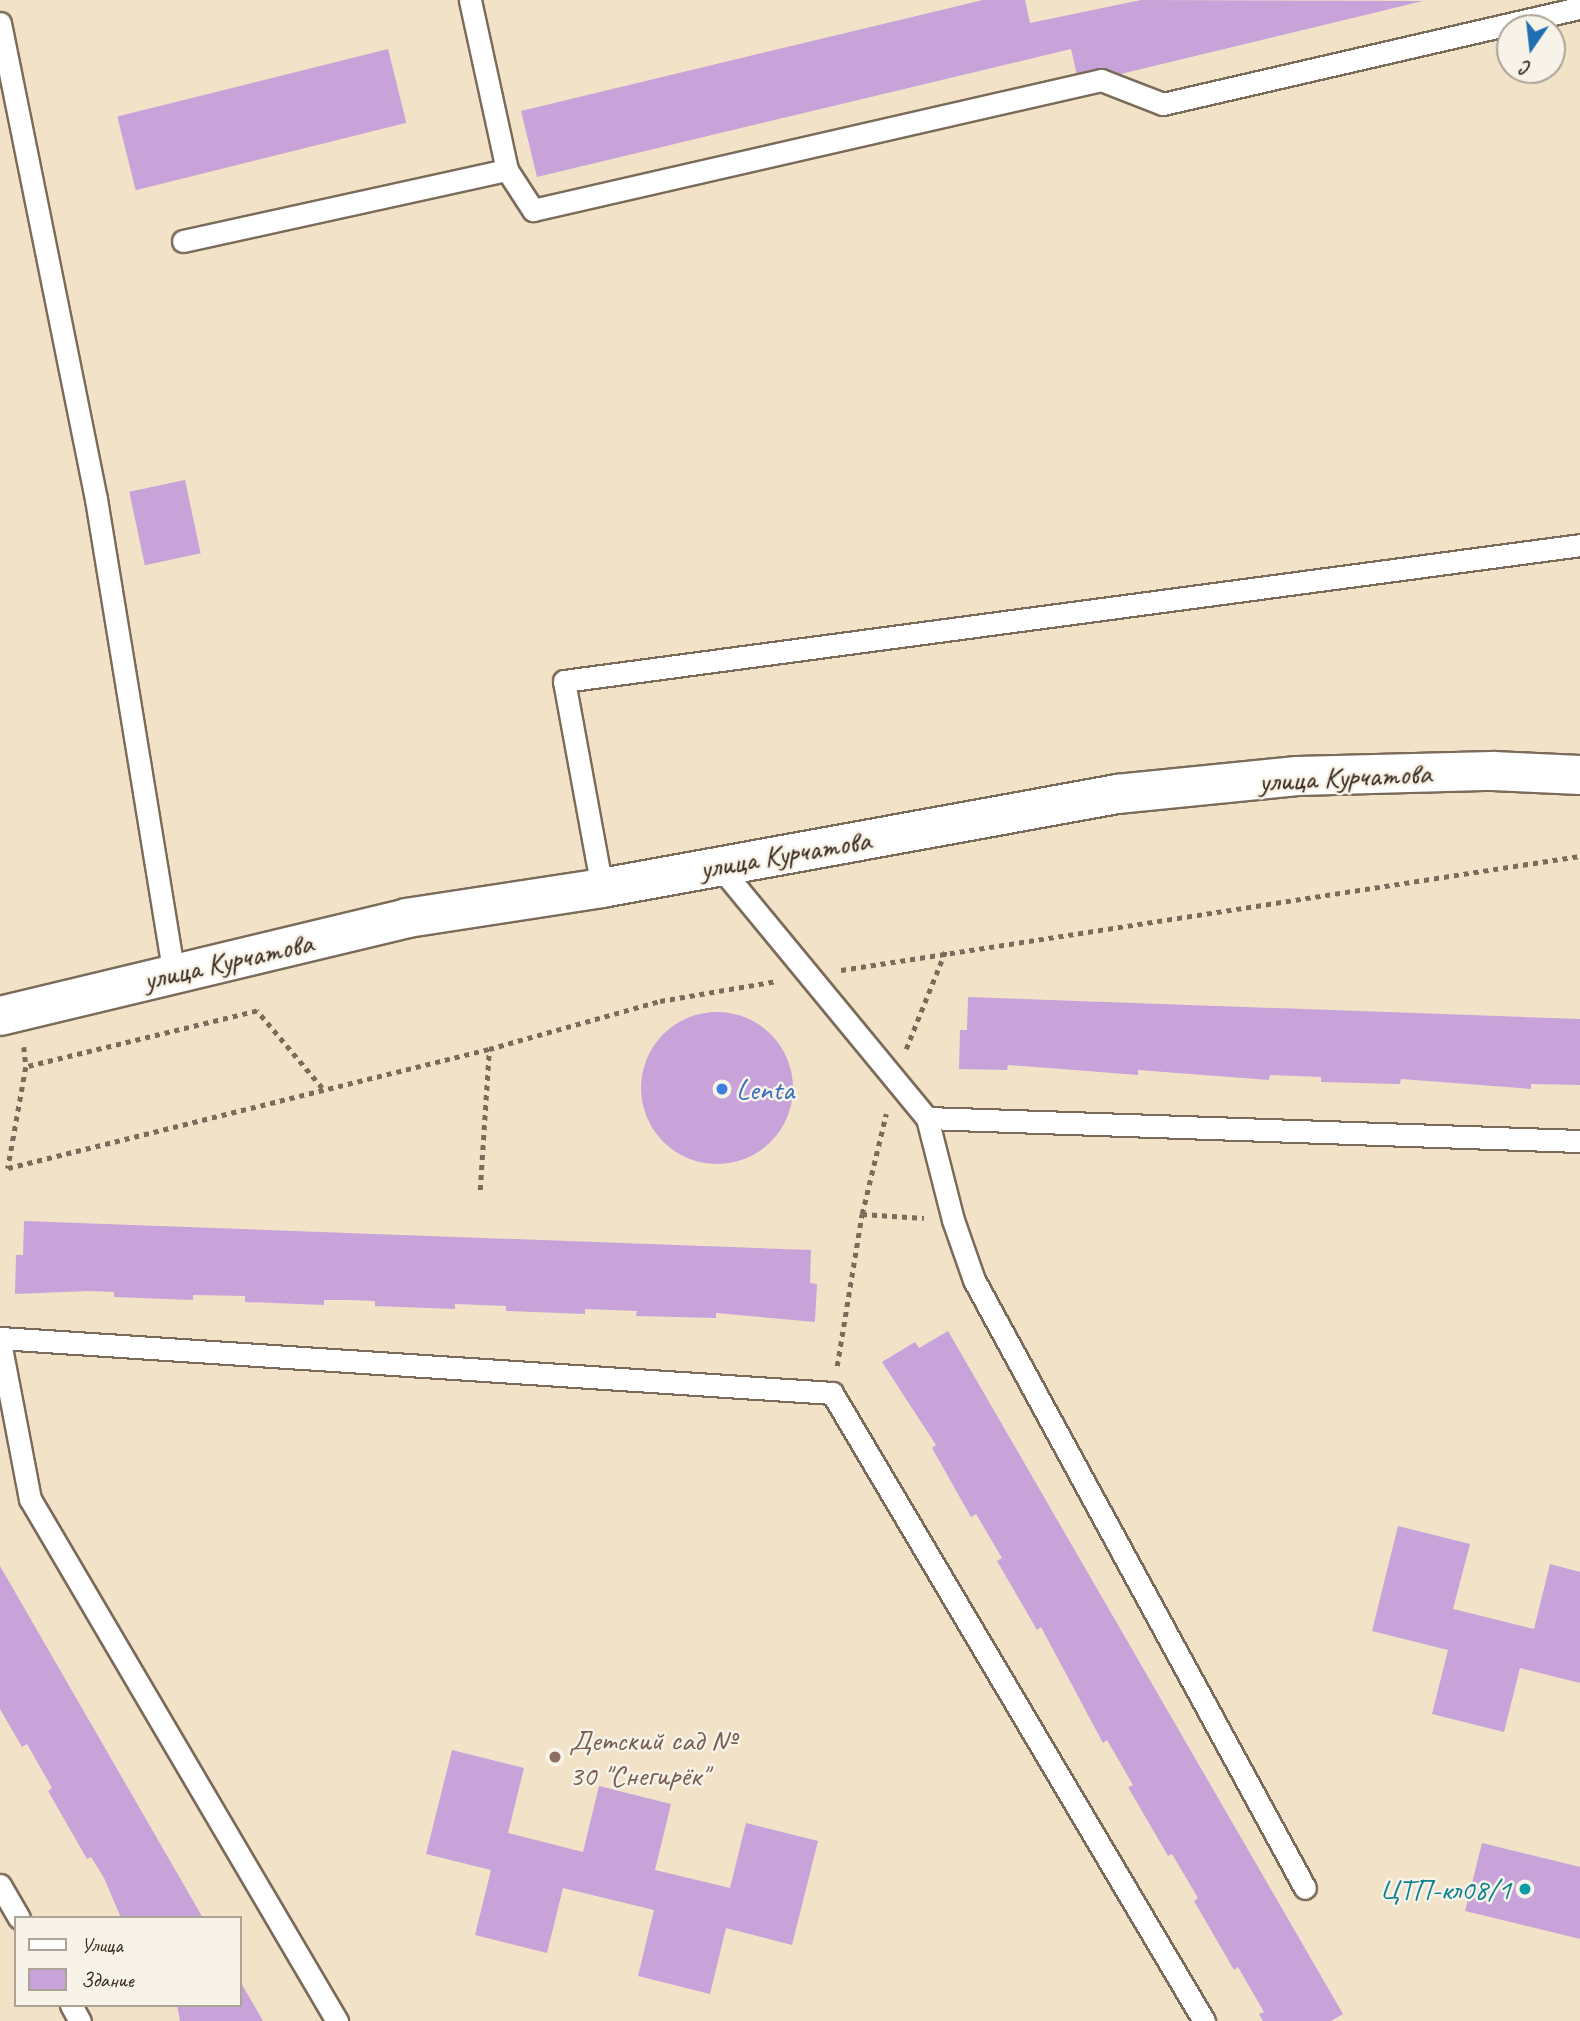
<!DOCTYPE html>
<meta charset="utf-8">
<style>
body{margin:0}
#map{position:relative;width:1580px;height:2021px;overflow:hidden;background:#f2e3c8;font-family:Caveat,sans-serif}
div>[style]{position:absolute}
.building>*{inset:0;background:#c7a3d9;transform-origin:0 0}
.round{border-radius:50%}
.path>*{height:4.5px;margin-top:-2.25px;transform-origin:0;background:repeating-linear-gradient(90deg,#7b6b5a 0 5px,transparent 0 10px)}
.roads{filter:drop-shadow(2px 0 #7b6b5a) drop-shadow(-2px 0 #7b6b5a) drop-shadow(0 2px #7b6b5a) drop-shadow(0 -2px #7b6b5a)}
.lane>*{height:21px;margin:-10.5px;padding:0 10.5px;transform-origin:10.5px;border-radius:10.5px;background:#fff}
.secondary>*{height:38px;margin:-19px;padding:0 19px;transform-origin:19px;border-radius:19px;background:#fff}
.dots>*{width:19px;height:19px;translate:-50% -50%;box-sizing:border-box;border:4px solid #f7f3e8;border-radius:50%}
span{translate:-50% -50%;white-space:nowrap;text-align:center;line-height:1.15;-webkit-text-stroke:5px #f7f3e8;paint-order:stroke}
.street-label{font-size:30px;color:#3b2a1e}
.shop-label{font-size:30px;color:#366cbe}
.left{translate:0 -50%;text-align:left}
.education-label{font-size:30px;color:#785e54}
.culture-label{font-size:30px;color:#0d838f}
.right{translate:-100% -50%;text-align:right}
.legend{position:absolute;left:14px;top:1916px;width:228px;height:91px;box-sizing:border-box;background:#f7f3e8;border:2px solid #aca397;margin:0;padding:9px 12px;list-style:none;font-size:21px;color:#3b2a1e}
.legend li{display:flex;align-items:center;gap:14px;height:35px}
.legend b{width:35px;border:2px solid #aca397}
.north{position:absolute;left:1496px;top:14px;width:70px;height:70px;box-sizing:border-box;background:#f7f3e8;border:2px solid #aca397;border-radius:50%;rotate:194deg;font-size:19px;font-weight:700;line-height:28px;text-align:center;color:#3b2a1e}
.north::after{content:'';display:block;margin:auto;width:24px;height:32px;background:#1f6fb2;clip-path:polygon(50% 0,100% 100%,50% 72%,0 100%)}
</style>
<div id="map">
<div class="building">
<i style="clip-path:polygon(983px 0,1025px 0,1030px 23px,1141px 0,1423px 1px,1079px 84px,1071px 49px,537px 177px,521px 111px)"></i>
<i style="left:388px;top:49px;width:76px;height:279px;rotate:76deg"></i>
<i style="left:185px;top:480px;width:75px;height:57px;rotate:78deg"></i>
<i style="clip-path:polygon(968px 997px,1580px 1019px,1580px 1085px,1531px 1084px,1531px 1089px,1401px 1079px,1400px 1084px,1321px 1082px,1321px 1077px,1270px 1075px,1269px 1080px,1138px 1070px,1138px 1075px,1008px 1065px,1007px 1070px,959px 1069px,960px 1030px,967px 1030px)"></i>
<i class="round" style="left:641px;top:1012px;width:152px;height:152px"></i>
<i style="clip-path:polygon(24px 1221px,811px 1250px,810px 1283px,817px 1284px,815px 1322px,716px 1313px,716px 1318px,636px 1316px,637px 1311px,585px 1309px,585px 1314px,506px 1311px,506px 1306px,455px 1304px,455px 1309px,375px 1306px,375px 1301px,350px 1300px,324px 1300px,324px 1305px,245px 1302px,245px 1296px,193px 1295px,193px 1300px,114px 1297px,114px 1292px,88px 1291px,15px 1294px,16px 1255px,23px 1255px)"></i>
<i style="clip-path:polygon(948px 1331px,1343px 2014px,1331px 2021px,1263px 2021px,1259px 2014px,1264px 2012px,1238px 1967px,1234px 1970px,1194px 1901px,1198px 1898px,1172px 1854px,1168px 1856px,1128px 1787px,1133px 1785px,1107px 1740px,1103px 1743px,1041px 1627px,1037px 1630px,997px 1561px,1002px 1558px,976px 1514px,971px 1517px,932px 1448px,936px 1445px,882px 1362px,915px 1342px,919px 1348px)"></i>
<i style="clip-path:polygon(1398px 1526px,1470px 1544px,1453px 1609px,1534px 1629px,1550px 1564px,1580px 1572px,1580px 1683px,1520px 1668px,1504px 1732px,1432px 1714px,1448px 1650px,1372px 1631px)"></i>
<i style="clip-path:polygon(0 1566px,203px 1918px,121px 1918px,104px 1878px,91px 1857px,87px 1859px,48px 1791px,52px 1788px,27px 1744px,22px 1747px,0 1709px)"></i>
<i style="clip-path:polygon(452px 1750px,524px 1768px,508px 1833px,583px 1852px,599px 1786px,671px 1804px,655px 1870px,730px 1888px,746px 1823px,818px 1841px,792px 1945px,726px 1928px,710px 1994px,638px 1976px,654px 1910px,563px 1888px,547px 1953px,475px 1935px,491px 1870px,426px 1854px)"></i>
<i style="clip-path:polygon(1482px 1843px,1580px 1867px,1580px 1939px,1465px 1911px)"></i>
<i style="clip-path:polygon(240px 1981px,263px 2021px,180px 2021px,177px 2005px,240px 2005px)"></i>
</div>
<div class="path">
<i style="left:841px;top:970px;width:748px;rotate:-8.77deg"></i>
<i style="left:24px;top:1047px;width:20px;rotate:84deg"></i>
<i style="left:906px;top:1049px;width:105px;rotate:-68.1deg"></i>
<i style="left:322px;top:1088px;width:101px;rotate:-130.2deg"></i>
<i style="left:257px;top:1011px;width:238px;rotate:166.4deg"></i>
<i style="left:26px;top:1067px;width:103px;rotate:100.1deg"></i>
<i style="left:8px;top:1168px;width:496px;rotate:-13.9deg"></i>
<i style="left:489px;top:1049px;width:178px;rotate:-15.7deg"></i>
<i style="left:660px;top:1001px;width:119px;rotate:-9.7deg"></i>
<i style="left:480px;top:1190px;width:141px;rotate:-86.3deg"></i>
<i style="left:862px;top:1214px;width:62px;rotate:3.7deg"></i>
<i style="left:837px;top:1366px;width:154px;rotate:-80.7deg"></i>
<i style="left:862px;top:1214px;width:103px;rotate:-76.5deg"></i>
</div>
<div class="roads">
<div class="lane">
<i style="left:0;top:23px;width:486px;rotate:78.6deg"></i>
<i style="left:96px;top:499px;width:480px;rotate:80.7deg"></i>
<i style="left:507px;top:170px;width:48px;rotate:57deg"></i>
<i style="left:533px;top:210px;width:583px;rotate:-12.89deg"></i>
<i style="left:1101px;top:80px;width:66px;rotate:21.2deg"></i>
<i style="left:1163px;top:104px;width:428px;rotate:-13deg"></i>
<i style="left:183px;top:241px;width:332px;rotate:-12.4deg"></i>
<i style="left:507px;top:170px;width:174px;rotate:-102.3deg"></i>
<i style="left:719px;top:866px;width:327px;rotate:50.5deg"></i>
<i style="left:927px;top:1118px;width:653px;rotate:2.02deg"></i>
<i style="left:602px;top:888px;width:210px;rotate:-100.4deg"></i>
<i style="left:564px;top:681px;width:1025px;rotate:-7.62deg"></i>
<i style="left:927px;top:1118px;width:105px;rotate:75.7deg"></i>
<i style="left:953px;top:1220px;width:64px;rotate:70.7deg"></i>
<i style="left:974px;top:1280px;width:692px;rotate:61.44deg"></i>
<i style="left:0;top:1338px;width:834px;rotate:3.78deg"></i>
<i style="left:832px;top:1393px;width:730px;rotate:59.36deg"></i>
<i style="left:0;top:1342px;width:160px;rotate:79.2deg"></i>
<i style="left:30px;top:1499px;width:606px;rotate:59.54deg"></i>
<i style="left:0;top:1885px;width:38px;rotate:60deg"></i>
<i style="left:71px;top:2005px;width:18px;rotate:61deg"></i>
</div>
<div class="secondary">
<i style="left:0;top:1016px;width:419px;rotate:-13.5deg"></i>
<i style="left:407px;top:918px;width:197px;rotate:-8.7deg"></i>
<i style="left:602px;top:888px;width:524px;rotate:-10.34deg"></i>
<i style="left:1117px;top:794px;width:181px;rotate:-5.7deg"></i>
<i style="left:1297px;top:776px;width:196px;rotate:-1.5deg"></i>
<i style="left:1493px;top:771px;width:87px;rotate:2.6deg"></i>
</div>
</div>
<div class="dots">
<i style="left:722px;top:1089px;background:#3f7fe0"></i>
<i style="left:555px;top:1757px;background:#8d6e63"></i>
<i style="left:1525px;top:1889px;background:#0f9aa8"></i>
</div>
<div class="street-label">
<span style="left:1345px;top:777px;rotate:-3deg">улица Курчатова</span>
<span style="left:785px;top:854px;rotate:-10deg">улица Курчатова</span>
<span style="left:228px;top:961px;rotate:-13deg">улица Курчатова</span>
</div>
<div class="shop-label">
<span class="left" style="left:736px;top:1089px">Lenta</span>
</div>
<div class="education-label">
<span class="left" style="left:569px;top:1757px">Детский сад №<br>30 "Снегирёк"</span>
</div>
<div class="culture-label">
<span class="right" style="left:1511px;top:1889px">ЦТП-кл08/1</span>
</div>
<ul class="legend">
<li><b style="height:9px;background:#fff"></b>Улица</li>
<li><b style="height:19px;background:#c7a3d9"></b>Здание</li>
</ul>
<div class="north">С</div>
</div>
